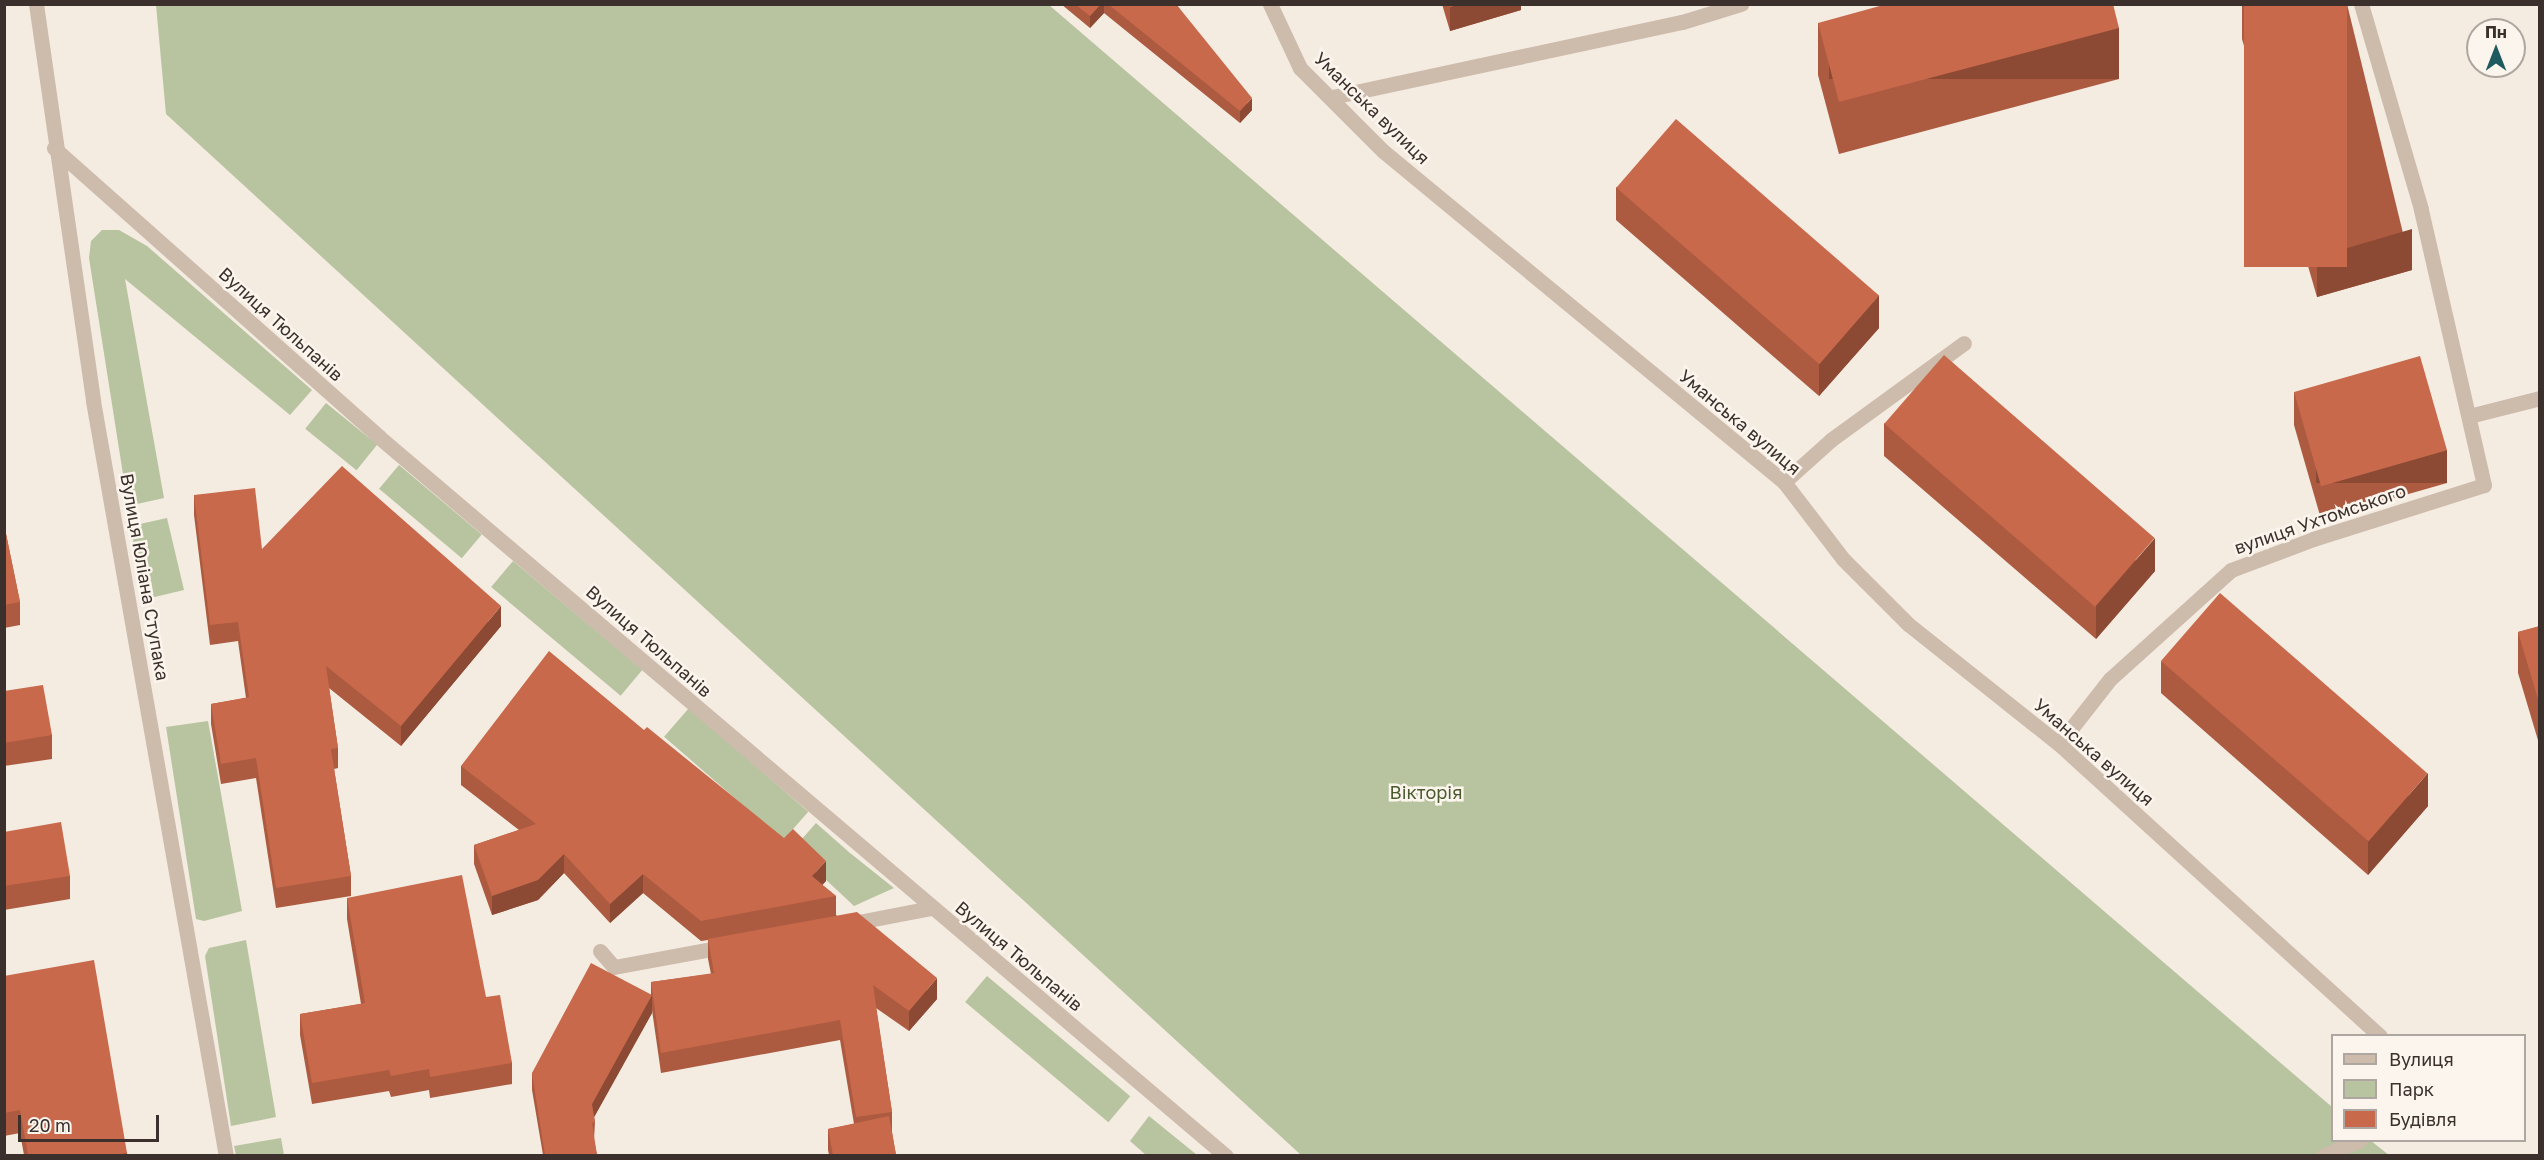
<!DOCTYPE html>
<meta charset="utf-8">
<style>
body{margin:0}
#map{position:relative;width:2544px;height:1160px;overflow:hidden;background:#f4ebe1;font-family:"Golos Text",sans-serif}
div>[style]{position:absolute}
.green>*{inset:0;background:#b8c4a0;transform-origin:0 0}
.minor>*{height:15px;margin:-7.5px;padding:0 7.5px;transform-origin:7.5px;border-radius:7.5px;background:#cdbbac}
.wall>*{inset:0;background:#ac5a40}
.shaded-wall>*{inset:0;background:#8c4a34;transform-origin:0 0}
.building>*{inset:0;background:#c8694b;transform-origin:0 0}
span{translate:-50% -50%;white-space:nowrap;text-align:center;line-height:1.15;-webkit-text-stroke:5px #fbf5ee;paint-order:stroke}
.street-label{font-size:18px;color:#3b302b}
.park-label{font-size:18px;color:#4a5a2e}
.frame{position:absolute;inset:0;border:6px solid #3b302b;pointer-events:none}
.legend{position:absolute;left:2331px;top:1034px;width:195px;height:108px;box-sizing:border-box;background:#fbf5ee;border:2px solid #aea6a0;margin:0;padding:8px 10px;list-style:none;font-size:18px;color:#3b302b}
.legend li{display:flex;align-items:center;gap:12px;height:30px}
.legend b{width:30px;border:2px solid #aea6a0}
.north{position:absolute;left:2466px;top:18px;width:60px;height:60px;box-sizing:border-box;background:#fbf5ee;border:2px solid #aea6a0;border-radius:50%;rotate:0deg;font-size:16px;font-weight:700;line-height:24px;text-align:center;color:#3b302b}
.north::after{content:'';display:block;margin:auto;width:21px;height:27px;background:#1f5a5e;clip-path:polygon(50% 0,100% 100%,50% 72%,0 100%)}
.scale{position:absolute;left:18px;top:1115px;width:141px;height:27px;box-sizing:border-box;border:3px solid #3b302b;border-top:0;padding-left:8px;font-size:18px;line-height:21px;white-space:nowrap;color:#3b302b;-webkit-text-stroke:4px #fbf5ee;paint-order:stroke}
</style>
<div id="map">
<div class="green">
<i style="clip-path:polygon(156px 5px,1049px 5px,2332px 1107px,2332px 1140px,2371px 1141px,2389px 1155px,1301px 1155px,166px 114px)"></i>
<i style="clip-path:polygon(102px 230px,119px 230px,147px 246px,312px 390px,290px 415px,125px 279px,164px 498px,128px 506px,89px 258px,91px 241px)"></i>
<i style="left:326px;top:403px;width:66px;height:33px;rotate:39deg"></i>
<i style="left:399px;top:465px;width:108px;height:31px;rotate:40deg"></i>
<i style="clip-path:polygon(167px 518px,184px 590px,142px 600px,131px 526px)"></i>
<i style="left:513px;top:561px;width:169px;height:34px;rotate:40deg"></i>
<i style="left:689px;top:708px;width:158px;height:38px;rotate:41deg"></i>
<i style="clip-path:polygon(208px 721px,242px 911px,204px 921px,196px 919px,166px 727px)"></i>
<i style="clip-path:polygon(816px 823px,850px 853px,894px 888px,854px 906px,793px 849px)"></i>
<i style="clip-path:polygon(246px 940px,276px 1117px,231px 1126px,205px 956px,209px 948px)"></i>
<i style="left:987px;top:976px;width:187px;height:34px;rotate:40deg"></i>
<i style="clip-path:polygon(1149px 1116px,1197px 1155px,1146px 1155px,1130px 1141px)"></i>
<i style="clip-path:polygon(281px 1138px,284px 1155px,236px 1155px,234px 1146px)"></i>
</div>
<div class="minor">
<i style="left:36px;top:4px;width:401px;rotate:81.8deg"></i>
<i style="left:93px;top:401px;width:767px;rotate:80.01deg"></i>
<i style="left:1270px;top:4px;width:71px;rotate:64.9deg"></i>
<i style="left:1300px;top:68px;width:117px;rotate:45deg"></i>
<i style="left:1383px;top:151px;width:520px;rotate:39.54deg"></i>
<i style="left:1784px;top:482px;width:97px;rotate:52.5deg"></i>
<i style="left:1843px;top:559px;width:92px;rotate:45deg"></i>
<i style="left:1908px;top:624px;width:193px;rotate:38.5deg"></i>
<i style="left:2059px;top:744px;width:434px;rotate:42.3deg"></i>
<i style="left:1332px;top:97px;width:358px;rotate:-12.1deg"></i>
<i style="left:1682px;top:22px;width:62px;rotate:-17deg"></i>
<i style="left:54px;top:148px;width:435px;rotate:41.6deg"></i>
<i style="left:379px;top:437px;width:1111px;rotate:40.33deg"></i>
<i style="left:2469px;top:416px;width:73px;rotate:-14.2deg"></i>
<i style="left:1784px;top:482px;width:64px;rotate:-41.9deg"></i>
<i style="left:1832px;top:439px;width:163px;rotate:-36deg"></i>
<i style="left:2059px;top:744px;width:83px;rotate:-51.9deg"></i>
<i style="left:2110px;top:679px;width:163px;rotate:-42deg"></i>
<i style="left:2231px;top:570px;width:88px;rotate:-20.7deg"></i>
<i style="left:2313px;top:539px;width:179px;rotate:-17.5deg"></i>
<i style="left:2484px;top:485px;width:283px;rotate:-102.9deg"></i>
<i style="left:2421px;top:209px;width:214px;rotate:-106.3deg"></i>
<i style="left:848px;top:924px;width:85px;rotate:-10.9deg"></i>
<i style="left:600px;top:951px;width:21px;rotate:49deg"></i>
<i style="left:614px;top:967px;width:115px;rotate:-10.5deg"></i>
<i style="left:2323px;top:1156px;width:40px;rotate:-23.4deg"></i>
</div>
<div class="wall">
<i style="clip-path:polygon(1061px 4px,1176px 4px,1252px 110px,1240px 123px,1104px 13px,1090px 28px)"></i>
<i style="clip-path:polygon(1442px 4px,1521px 4px,1521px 10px,1450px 31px)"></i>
<i style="clip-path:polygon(2242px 4px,2347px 4px,2412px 270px,2317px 297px,2242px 39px)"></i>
<i style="clip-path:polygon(1818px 23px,2119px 79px,1839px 154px,1818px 75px)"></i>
<i style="clip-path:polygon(1616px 187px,1879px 328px,1819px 396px,1616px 220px)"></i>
<i style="clip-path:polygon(2294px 392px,2447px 483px,2321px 519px,2294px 425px)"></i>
<i style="clip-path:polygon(1884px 423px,2155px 571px,2096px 639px,1884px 456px)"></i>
<i style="clip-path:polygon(194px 495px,262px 549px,501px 626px,401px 746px,329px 688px,338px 748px,338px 768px,334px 769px,351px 876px,351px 896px,276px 908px,256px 778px,221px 784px,211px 724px,211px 704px,246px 698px,238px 641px,210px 645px,194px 515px)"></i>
<i style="clip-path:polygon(4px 524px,20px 602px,20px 625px,4px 628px)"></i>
<i style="clip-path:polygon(2540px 626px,2540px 747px,2518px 673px,2518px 632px)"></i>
<i style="clip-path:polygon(2161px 661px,2428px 806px,2368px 875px,2161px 693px)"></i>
<i style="clip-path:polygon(4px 691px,52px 735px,52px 759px,4px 766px)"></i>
<i style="clip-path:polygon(644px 730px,826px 881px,822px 885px,836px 896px,836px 915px,937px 999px,909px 1031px,876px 1008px,892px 1112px,892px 1132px,896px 1155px,829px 1155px,828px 1150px,828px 1129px,854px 1124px,840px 1040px,661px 1073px,652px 1010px,652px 1013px,594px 1117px,595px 1122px,594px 1140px,597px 1155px,543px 1155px,532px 1090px,532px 1073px,651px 995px,651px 982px,711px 974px,708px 959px,708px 940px,701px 941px,643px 893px,610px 923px,564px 873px,538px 900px,492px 915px,474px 864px,474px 845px,519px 830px,461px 785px,461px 766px)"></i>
<i style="clip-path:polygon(4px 832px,70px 876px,70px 899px,4px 910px)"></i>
<i style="clip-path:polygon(347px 898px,486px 997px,512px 1063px,512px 1084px,430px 1098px,429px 1090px,391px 1097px,389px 1091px,312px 1104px,300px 1035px,300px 1014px,361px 1004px,347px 919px)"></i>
<i style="clip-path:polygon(4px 976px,127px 1153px,127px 1155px,24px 1155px,20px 1133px,4px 1136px)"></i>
</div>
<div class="shaded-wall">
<i style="clip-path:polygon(1101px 4px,1104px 4px,1104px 13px,1090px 28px,1090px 16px)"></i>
<i style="clip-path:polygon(1460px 4px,1521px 4px,1521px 10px,1450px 31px,1450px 7px)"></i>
<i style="left:2119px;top:28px;width:51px;height:290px;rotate:90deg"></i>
<i style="clip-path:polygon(1252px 98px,1252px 110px,1240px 123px,1240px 111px)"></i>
<i style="clip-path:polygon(2412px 229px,2412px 270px,2317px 297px,2317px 257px)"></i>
<i style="clip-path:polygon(1879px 295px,1879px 328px,1819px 396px,1819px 363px)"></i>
<i style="left:2447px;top:450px;width:33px;height:131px;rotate:90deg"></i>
<i style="clip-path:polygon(2155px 538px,2155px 571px,2096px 639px,2096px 606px)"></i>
<i style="clip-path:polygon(501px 606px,501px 626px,401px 746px,401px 726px)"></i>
<i style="clip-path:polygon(2428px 773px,2428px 806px,2368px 875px,2368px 842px)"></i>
<i style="clip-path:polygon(564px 854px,564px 873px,538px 900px,492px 915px,492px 896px)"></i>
<i style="clip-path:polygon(826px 861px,826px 881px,812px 896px,812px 876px)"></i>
<i style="clip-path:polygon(643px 874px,643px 893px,610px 923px,610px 904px)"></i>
<i style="clip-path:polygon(937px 978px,937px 999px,909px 1031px,909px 1011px)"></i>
<i style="clip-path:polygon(652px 995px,652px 1013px,592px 1121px,592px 1104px)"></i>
</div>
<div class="building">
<i style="clip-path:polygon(1075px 4px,1101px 4px,1090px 16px)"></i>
<i style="clip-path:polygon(1108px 4px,1176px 4px,1252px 98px,1240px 111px)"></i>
<i style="clip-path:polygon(1449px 4px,1460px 4px,1450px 7px)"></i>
<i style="clip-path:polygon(1887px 4px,2113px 4px,2119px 28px,1839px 102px,1818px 23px)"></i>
<i style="left:2244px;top:4px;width:103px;height:263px"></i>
<i style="left:1676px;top:119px;width:269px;height:91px;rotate:41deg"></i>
<i style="left:1944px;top:355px;width:279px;height:91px;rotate:41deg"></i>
<i style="left:2420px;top:356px;width:98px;height:131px;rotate:74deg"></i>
<i style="clip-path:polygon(342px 466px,501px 606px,401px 726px,326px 666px,338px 748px,331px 749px,351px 876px,276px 888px,256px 758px,221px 764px,211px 704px,249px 697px,238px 622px,210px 625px,194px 495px,255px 488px,262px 549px)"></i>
<i style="clip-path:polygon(4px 524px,20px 602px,4px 605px)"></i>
<i style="left:2220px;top:593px;width:275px;height:90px;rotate:41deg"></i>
<i style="clip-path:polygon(2540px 626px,2540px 706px,2518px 632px)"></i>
<i style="clip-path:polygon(549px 651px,644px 730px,647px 727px,784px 838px,793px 829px,826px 861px,812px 876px,836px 896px,701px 921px,643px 874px,610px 904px,564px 854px,538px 880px,492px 896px,474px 845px,536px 824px,461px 766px)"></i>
<i style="clip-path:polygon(43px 685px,52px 735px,4px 743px,4px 691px)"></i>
<i style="clip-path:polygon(61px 822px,70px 876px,4px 886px,4px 832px)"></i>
<i style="clip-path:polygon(462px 875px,486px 997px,500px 995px,512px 1063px,430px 1077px,429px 1069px,391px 1076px,389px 1070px,312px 1083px,300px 1014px,365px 1003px,347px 898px)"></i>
<i style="clip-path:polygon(857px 912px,937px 978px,909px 1011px,873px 985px,892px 1112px,856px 1117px,840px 1020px,661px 1053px,651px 982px,714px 973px,708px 939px)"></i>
<i style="clip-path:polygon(94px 960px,127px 1153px,121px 1154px,121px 1155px,28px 1155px,20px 1110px,4px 1113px,4px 976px)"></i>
<i style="clip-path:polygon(591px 963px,652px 995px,592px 1104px,595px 1122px,592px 1123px,597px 1155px,545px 1155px,532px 1073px)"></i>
<i style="clip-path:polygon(889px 1116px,896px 1155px,833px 1155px,828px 1129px)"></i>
</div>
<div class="street-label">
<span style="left:1372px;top:108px;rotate:44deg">Уманська вулиця</span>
<span style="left:281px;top:324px;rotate:42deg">Вулиця Тюльпанів</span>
<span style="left:1740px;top:422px;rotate:40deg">Уманська вулиця</span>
<span style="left:2320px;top:519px;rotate:-19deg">вулиця Ухтомського</span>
<span style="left:145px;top:577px;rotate:80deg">Вулиця Юліана Ступака</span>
<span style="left:649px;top:641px;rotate:41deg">Вулиця Тюльпанів</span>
<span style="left:2094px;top:752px;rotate:41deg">Уманська вулиця</span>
<span style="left:1019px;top:956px;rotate:40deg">Вулиця Тюльпанів</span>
</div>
<div class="park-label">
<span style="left:1426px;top:792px">Вікторія</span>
</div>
<div class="frame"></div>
<ul class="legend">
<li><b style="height:8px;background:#cdbbac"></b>Вулиця</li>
<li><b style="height:16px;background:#b8c4a0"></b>Парк</li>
<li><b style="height:16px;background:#c8694b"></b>Будівля</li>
</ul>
<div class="north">Пн</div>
<div class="scale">20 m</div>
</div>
